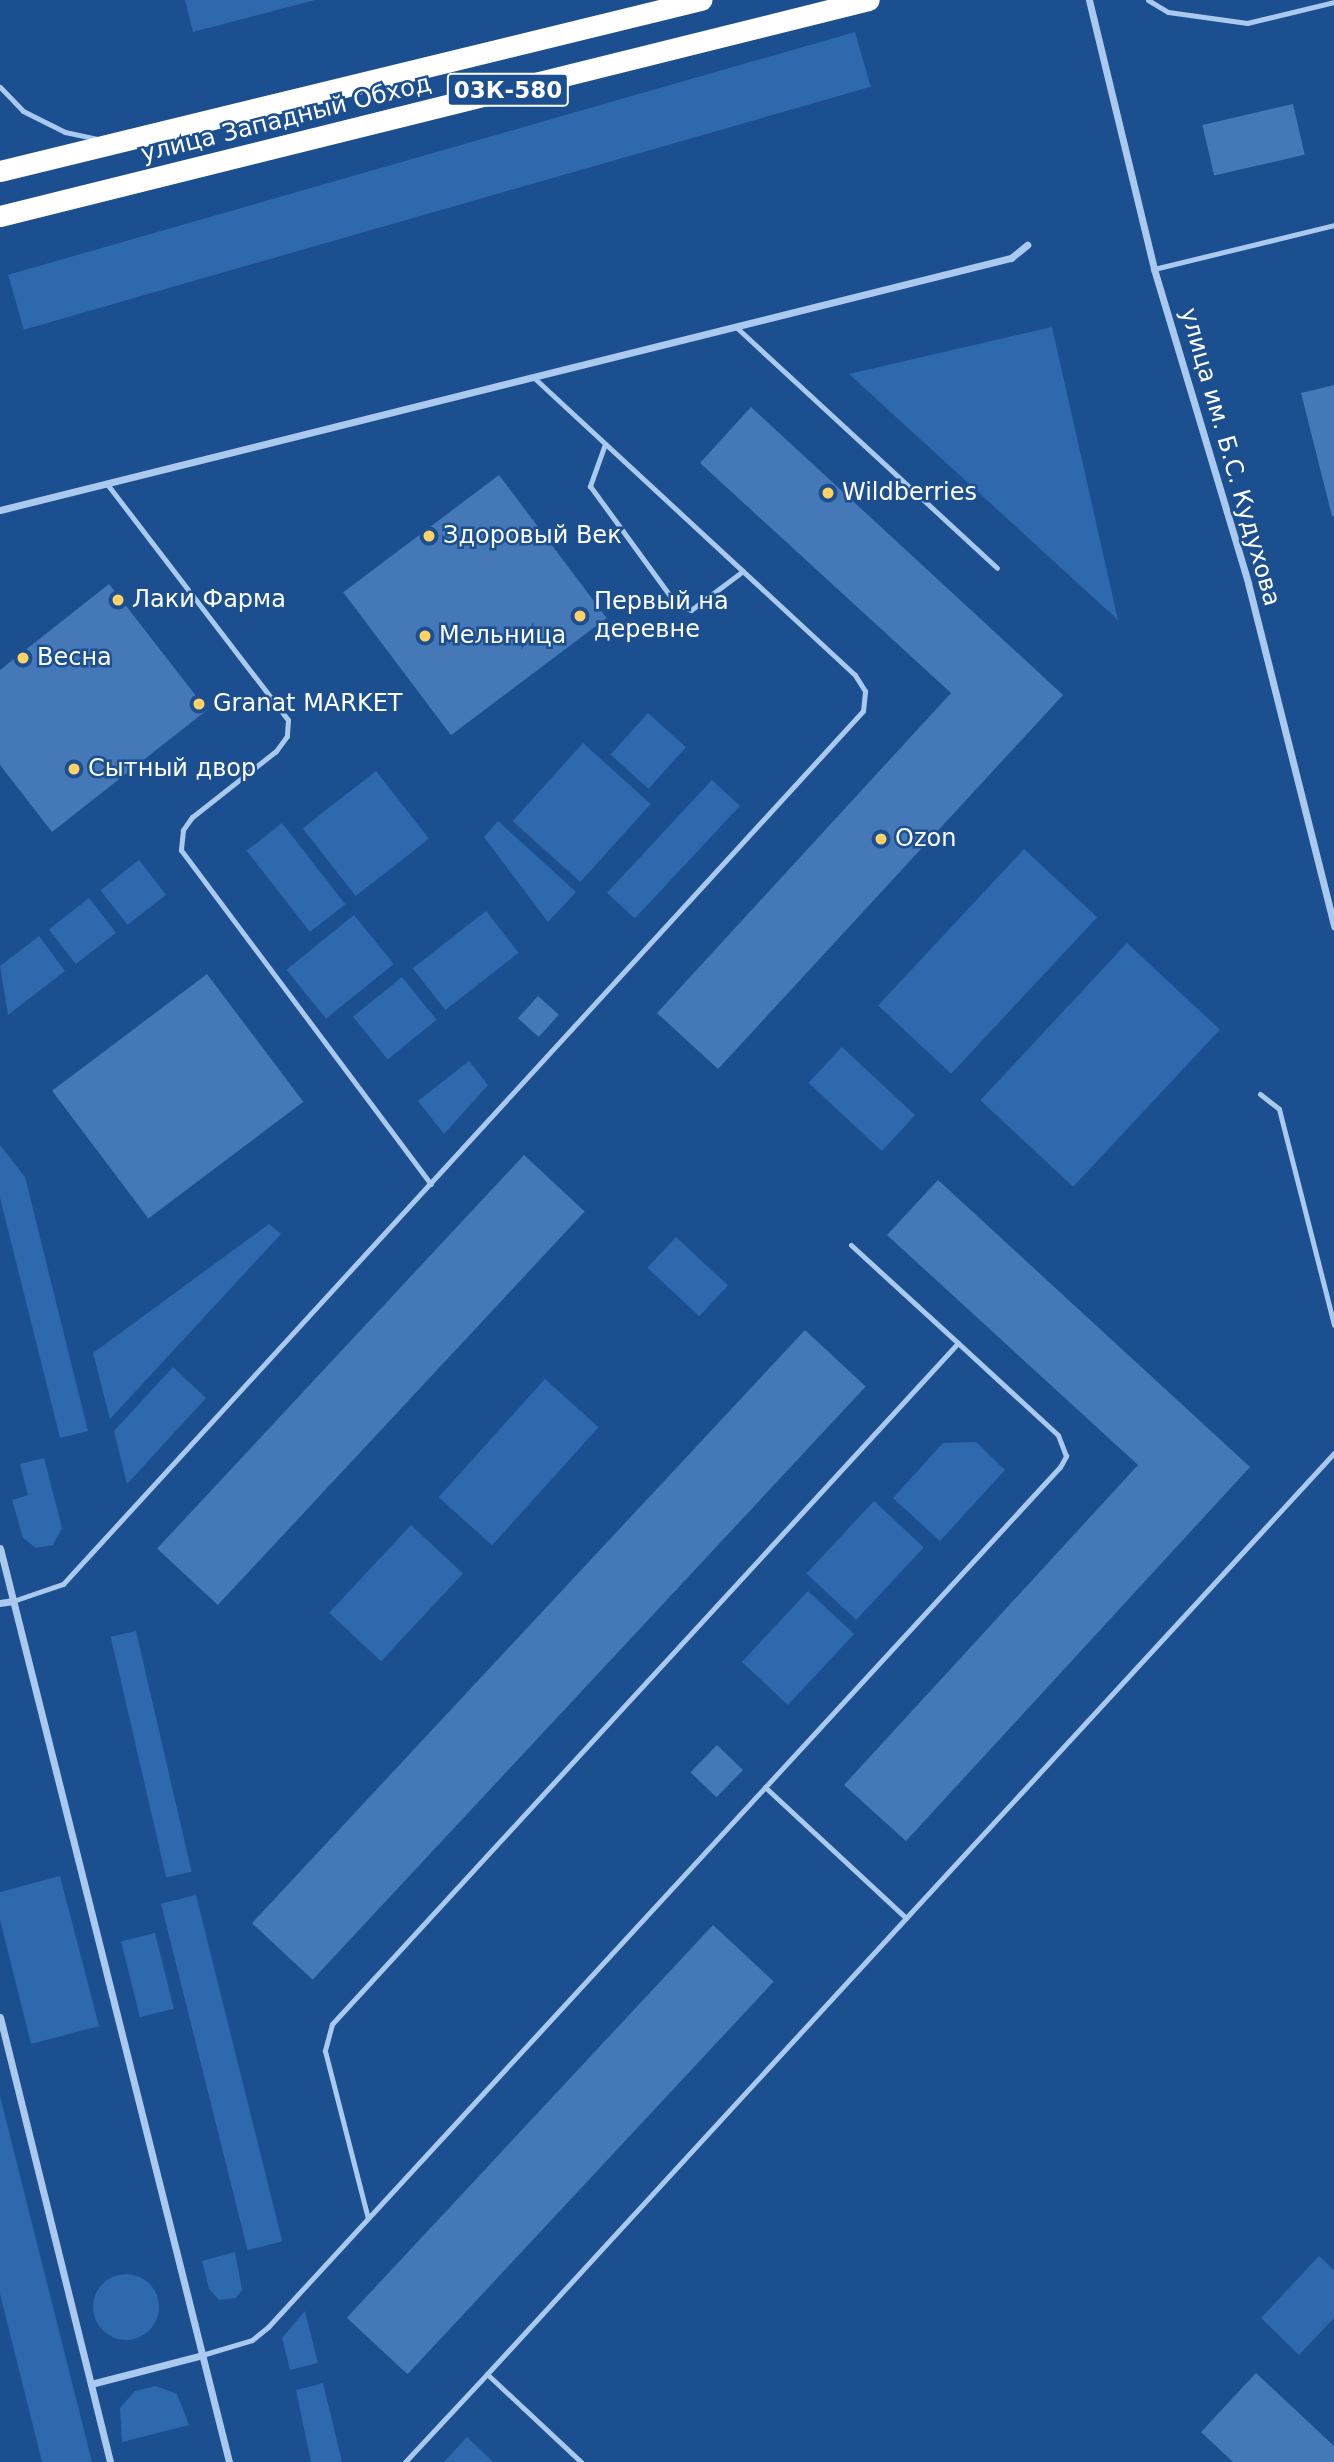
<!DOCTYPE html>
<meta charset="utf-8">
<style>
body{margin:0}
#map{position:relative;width:1334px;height:2462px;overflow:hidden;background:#1b4f8f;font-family:"DejaVu Sans",sans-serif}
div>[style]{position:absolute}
.green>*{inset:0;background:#2e69ad;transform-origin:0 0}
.round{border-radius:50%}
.building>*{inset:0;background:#4478b7;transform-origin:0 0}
.lane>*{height:5px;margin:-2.5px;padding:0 2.5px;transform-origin:2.5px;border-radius:2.5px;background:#a9c9ee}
.street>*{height:7px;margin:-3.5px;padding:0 3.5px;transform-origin:3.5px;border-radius:3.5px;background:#a9c9ee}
.highway>*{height:21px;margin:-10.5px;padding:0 10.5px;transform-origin:10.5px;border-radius:10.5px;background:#fff}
.dots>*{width:19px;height:19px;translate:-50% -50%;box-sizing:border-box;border:4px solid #1b4f8f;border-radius:50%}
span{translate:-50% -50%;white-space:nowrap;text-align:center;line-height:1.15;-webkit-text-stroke:5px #1b4f8f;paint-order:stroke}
.shield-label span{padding:2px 5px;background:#1b4f8f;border:2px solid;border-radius:5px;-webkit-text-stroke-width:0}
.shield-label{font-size:23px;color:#fff;font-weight:700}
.street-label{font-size:24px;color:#fff}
.poi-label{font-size:24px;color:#fff}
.left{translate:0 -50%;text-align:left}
</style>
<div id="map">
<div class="green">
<i style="clip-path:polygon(185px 0,315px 0,193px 32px)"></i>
<i style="left:855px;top:32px;width:57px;height:881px;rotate:74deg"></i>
<i style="clip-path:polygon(1052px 327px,1118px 620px,849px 374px)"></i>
<i style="left:648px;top:713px;width:51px;height:56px;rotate:42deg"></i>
<i style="left:583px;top:743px;width:91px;height:105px;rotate:42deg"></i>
<i style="left:376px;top:771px;width:86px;height:93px;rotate:52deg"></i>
<i style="left:712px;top:780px;width:38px;height:154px;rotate:43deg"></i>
<i style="clip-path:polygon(498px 821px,576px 892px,548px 922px,484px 837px)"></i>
<i style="left:282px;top:823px;width:103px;height:45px;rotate:52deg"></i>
<i style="left:1024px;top:849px;width:100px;height:214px;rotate:43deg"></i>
<i style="left:139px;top:860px;width:44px;height:49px;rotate:52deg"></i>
<i style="left:89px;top:898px;width:44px;height:51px;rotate:52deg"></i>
<i style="left:486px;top:911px;width:53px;height:93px;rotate:52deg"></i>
<i style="left:354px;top:915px;width:63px;height:87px;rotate:51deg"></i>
<i style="clip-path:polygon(39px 936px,65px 971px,8px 1015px,0 966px)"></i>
<i style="left:1127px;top:943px;width:127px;height:215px;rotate:43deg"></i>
<i style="left:402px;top:977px;width:55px;height:63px;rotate:51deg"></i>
<i style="left:842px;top:1047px;width:100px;height:49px;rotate:43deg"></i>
<i style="clip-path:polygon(469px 1061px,488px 1085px,444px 1134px,418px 1101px)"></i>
<i style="clip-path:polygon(0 1145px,25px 1177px,88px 1431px,60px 1438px,0 1198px)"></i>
<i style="clip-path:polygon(269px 1224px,281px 1234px,110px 1419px,93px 1353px)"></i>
<i style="left:676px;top:1237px;width:71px;height:42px;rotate:43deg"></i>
<i style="clip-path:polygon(173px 1367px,206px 1398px,127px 1484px,114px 1431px)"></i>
<i style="left:545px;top:1379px;width:72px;height:159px;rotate:42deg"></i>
<i style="clip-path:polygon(976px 1442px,1005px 1470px,940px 1541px,893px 1498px,943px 1443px)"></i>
<i style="clip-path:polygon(44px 1458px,62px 1528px,53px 1545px,36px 1548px,23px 1538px,12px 1500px,28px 1495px,20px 1464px)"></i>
<i style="left:874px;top:1501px;width:68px;height:99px;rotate:43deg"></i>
<i style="left:411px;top:1525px;width:71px;height:120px;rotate:43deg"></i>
<i style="left:808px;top:1591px;width:63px;height:97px;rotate:43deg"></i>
<i style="left:136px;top:1631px;width:247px;height:26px;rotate:77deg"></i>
<i style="clip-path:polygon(60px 1876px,99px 2026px,31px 2044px,0 1920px,0 1892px)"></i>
<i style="left:196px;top:1895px;width:357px;height:36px;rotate:76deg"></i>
<i style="left:155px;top:1933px;width:78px;height:35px;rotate:76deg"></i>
<i style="clip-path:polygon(0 2096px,92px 2462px,42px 2462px,0 2294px)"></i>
<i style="clip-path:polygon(235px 2252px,242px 2290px,236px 2298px,219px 2300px,209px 2289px,202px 2261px)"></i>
<i style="clip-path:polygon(1319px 2256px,1334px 2270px,1334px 2318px,1299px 2355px,1261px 2318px)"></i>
<i class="round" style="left:93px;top:2274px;width:66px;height:66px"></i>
<i style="clip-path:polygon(305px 2311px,318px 2363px,290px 2370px,282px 2338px)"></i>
<i style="clip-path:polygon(323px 2383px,342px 2462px,311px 2462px,296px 2390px)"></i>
<i style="clip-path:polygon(156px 2386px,177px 2394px,189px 2425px,122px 2442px,120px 2408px,135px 2391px)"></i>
<i style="clip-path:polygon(467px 2437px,493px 2462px,444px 2462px)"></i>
</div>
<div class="building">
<i style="left:1293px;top:104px;width:52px;height:93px;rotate:77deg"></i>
<i style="clip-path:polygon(1334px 385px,1334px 516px,1332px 516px,1301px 393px)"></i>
<i style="clip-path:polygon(751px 407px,1063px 695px,718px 1069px,657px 1013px,951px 693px,700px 463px)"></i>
<i style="left:499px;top:475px;width:179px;height:195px;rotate:53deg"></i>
<i style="clip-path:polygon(109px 584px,207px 710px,52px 832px,0 765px,0 670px)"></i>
<i style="left:207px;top:974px;width:160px;height:194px;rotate:53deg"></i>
<i style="left:538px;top:996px;width:28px;height:30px;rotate:42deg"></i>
<i style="left:524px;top:1155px;width:83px;height:538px;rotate:43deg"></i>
<i style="clip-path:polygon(938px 1180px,1250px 1467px,906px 1841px,844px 1785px,1138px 1465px,887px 1235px)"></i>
<i style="left:805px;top:1330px;width:83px;height:811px;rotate:43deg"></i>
<i style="left:717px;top:1745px;width:36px;height:38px;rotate:44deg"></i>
<i style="left:713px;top:1925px;width:83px;height:537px;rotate:43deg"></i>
<i style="clip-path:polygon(1256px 2373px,1334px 2446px,1334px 2462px,1233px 2462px,1201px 2432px)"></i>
</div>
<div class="lane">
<i style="left:1148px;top:0;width:23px;rotate:31deg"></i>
<i style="left:1168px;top:12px;width:80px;rotate:7.9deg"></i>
<i style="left:1247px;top:23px;width:89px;rotate:-13.6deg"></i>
<i style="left:0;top:87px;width:33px;rotate:46deg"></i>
<i style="left:23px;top:111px;width:47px;rotate:26.6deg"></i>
<i style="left:65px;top:132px;width:33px;rotate:12deg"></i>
<i style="left:1154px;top:269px;width:185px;rotate:-13.7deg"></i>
<i style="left:736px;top:327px;width:355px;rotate:42.7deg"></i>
<i style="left:605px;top:444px;width:45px;rotate:109.7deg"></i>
<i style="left:590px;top:486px;width:146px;rotate:53.9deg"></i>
<i style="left:676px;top:604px;width:16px;rotate:22deg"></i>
<i style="left:691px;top:610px;width:65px;rotate:-36.9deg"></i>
<i style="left:107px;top:484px;width:297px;rotate:52.5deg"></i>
<i style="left:288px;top:720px;width:16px;rotate:94deg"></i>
<i style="left:287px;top:736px;width:19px;rotate:126deg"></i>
<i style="left:276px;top:751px;width:107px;rotate:141.8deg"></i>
<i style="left:192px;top:817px;width:16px;rotate:125deg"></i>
<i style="left:183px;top:830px;width:20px;rotate:96deg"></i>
<i style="left:181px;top:850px;width:417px;rotate:53.2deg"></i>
<i style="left:1260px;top:1094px;width:24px;rotate:38deg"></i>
<i style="left:1279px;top:1109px;width:223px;rotate:75.7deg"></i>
<i style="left:851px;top:1245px;width:145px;rotate:42.5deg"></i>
<i style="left:13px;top:1601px;width:53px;rotate:-18.8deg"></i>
<i style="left:63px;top:1584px;width:1184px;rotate:-47.5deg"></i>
<i style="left:863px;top:711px;width:20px;rotate:-84deg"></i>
<i style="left:865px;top:691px;width:19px;rotate:-122deg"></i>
<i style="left:855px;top:675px;width:439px;rotate:-137.2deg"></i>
<i style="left:765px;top:1787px;width:192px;rotate:42.9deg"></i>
<i style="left:906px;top:1918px;width:632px;rotate:-47.37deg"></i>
<i style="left:202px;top:2355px;width:52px;rotate:-16.7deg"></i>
<i style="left:252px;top:2340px;width:21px;rotate:-39deg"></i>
<i style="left:268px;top:2327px;width:1169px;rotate:-47.36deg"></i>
<i style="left:1060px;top:1467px;width:13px;rotate:-61deg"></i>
<i style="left:1066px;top:1456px;width:22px;rotate:-111deg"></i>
<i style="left:1058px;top:1435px;width:136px;rotate:-137.4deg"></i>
<i style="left:958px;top:1343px;width:925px;rotate:132.59deg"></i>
<i style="left:332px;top:2024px;width:28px;rotate:105deg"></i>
<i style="left:325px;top:2051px;width:172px;rotate:75.6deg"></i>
<i style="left:487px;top:2374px;width:619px;rotate:-47.42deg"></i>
<i style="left:405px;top:2462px;width:120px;rotate:-47deg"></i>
<i style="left:487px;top:2374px;width:129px;rotate:43.1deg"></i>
</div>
<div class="street">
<i style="left:1089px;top:0;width:277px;rotate:76.4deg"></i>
<i style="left:1154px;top:269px;width:328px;rotate:73.3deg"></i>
<i style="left:1248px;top:583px;width:354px;rotate:75.9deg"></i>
<i style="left:0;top:510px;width:1042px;rotate:-14deg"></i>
<i style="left:1011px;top:258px;width:21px;rotate:-39deg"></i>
<i style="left:0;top:1548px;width:942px;rotate:75.93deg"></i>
<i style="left:0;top:1603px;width:13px;rotate:-9deg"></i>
<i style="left:0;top:2017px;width:458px;rotate:76.1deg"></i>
<i style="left:91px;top:2384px;width:115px;rotate:-14.6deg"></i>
</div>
<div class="highway">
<i style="left:0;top:171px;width:722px;rotate:-13.71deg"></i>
<i style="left:0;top:216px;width:895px;rotate:-13.96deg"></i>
</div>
<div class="dots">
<i style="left:828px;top:493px;background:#ffd166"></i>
<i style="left:429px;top:536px;background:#ffd166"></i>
<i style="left:118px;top:600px;background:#ffd166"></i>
<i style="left:580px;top:616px;background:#ffd166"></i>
<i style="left:425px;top:636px;background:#ffd166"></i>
<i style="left:23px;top:658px;background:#ffd166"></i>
<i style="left:199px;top:704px;background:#ffd166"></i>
<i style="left:74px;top:769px;background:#ffd166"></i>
<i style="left:881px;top:839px;background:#ffd166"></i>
</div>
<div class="shield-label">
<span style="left:508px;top:90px">03К-580</span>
</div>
<div class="street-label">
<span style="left:286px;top:119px;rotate:-14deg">улица Западный Обход</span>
<span style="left:1230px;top:457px;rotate:74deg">улица им. Б.С. Кудухова</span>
</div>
<div class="poi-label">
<span class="left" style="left:842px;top:493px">Wildberries</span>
<span class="left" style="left:443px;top:536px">Здоровый Век</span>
<span class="left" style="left:132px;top:600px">Лаки Фарма</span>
<span class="left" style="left:594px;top:616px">Первый на<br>деревне</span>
<span class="left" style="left:439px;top:636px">Мельница</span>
<span class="left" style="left:37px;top:658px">Весна</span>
<span class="left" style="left:213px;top:704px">Granat MARKET</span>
<span class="left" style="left:88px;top:769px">Сытный двор</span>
<span class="left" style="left:895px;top:839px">Ozon</span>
</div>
</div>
